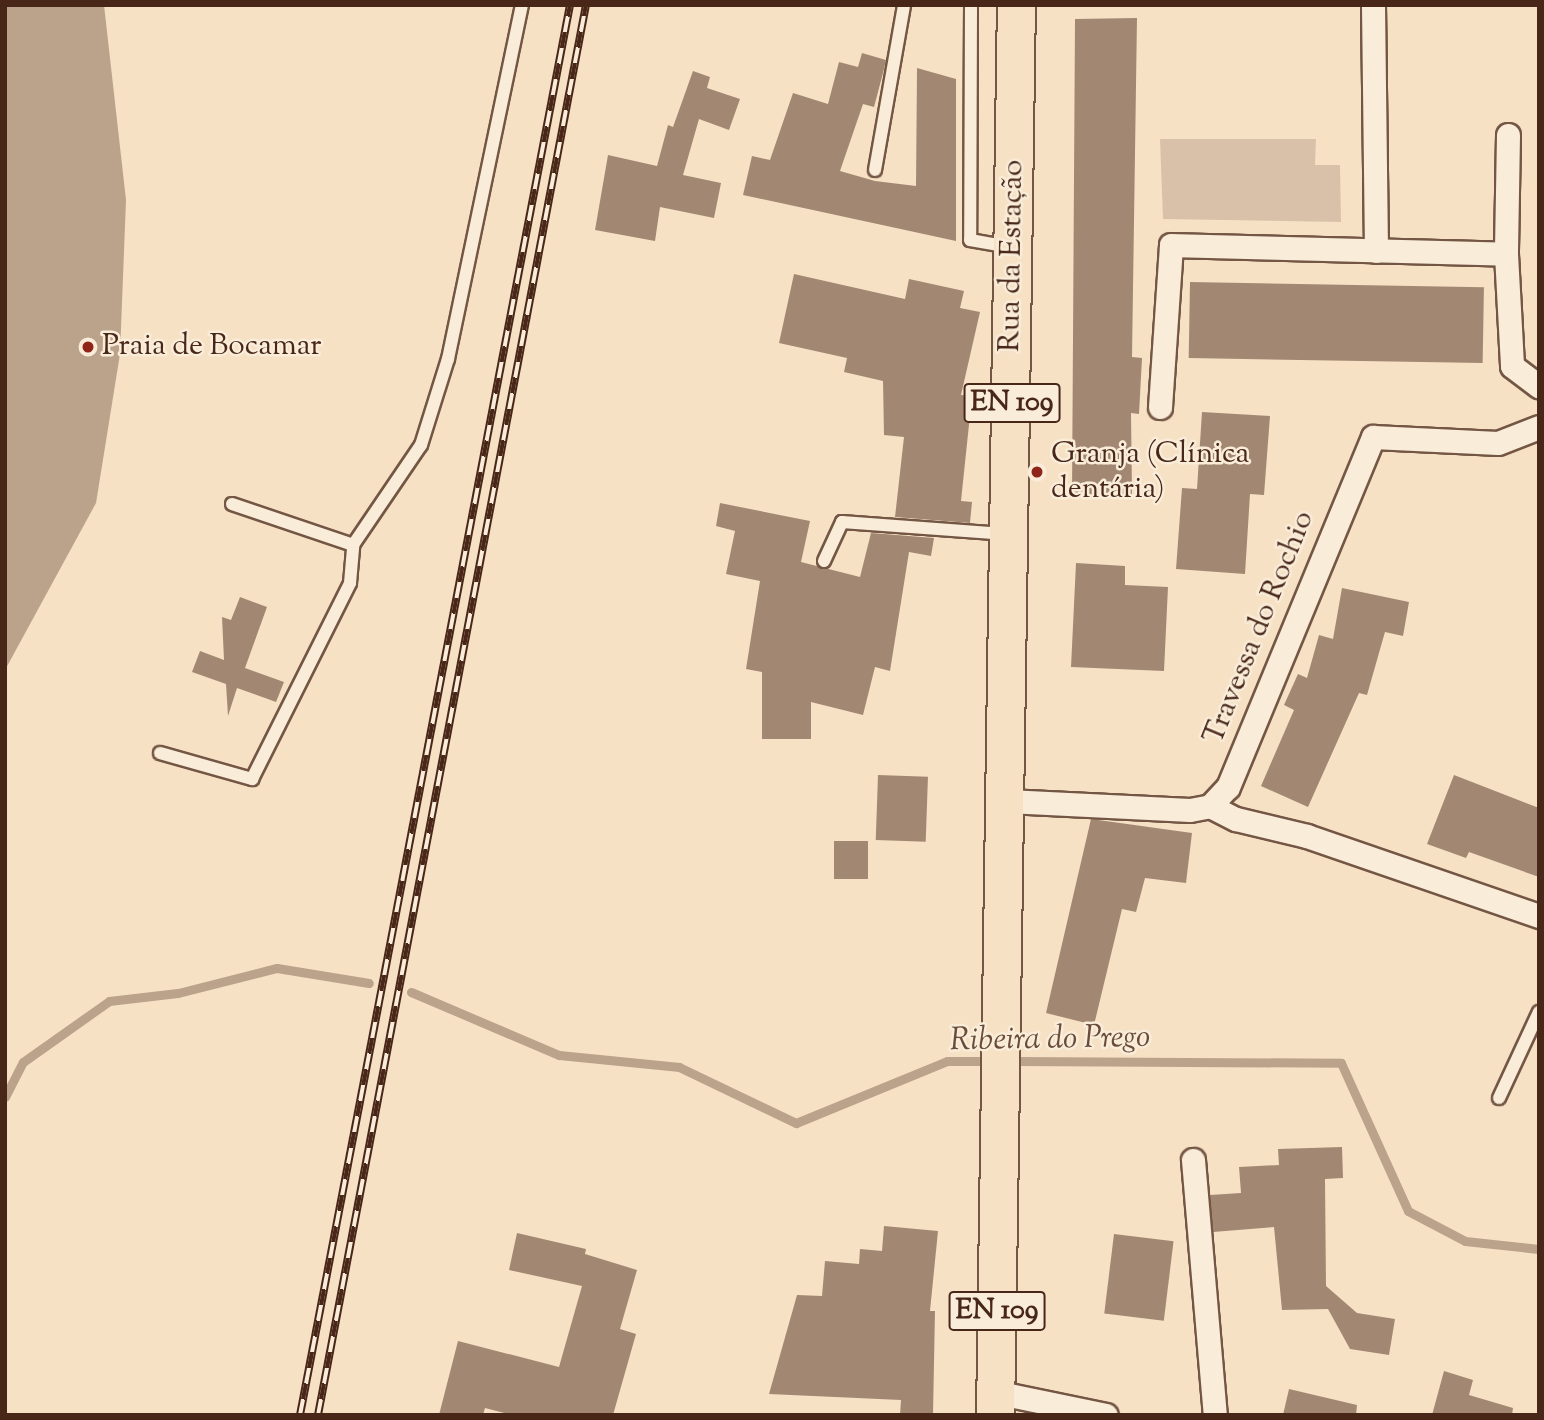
<!DOCTYPE html>
<meta charset="utf-8">
<style>
body{margin:0}
#map{position:relative;width:1544px;height:1420px;overflow:hidden;background:#f6e1c5;font-family:"Sorts Mill Goudy",serif}
div>[style]{position:absolute}
.green>*{inset:0;background:#d8c1a8}
.water>*{inset:0;background:#bba28b}
.stream>*{height:9px;margin:-4.5px;padding:0 4.5px;transform-origin:4.5px;border-radius:4.5px;background:#bba28b}
.building>*{inset:0;background:#a28872;transform-origin:0 0}
.roads{filter:drop-shadow(2px 0 #745644) drop-shadow(-2px 0 #745644) drop-shadow(0 2px #745644) drop-shadow(0 -2px #745644)}
.lane>*{height:12px;margin:-6px;padding:0 6px;transform-origin:6px;border-radius:6px;background:#f9ecd9}
.street>*{height:23px;margin:-11.5px;padding:0 11.5px;transform-origin:11.5px;border-radius:11.5px;background:#f9ecd9}
.primary>*{height:37px;margin:-18.5px;padding:0 18.5px;transform-origin:18.5px;border-radius:18.5px;background:#f6e1c5}
.rail>*{height:8px;margin-top:-4px;transform-origin:0;background:repeating-linear-gradient(90deg,#f9ecd9 0 16px,#482719 0 32px);box-sizing:border-box;border-block:2px solid #482719}
.dots>*{width:19px;height:19px;translate:-50% -50%;box-sizing:border-box;border:4px solid #f9ecd9;border-radius:50%}
span{translate:-50% -50%;white-space:nowrap;text-align:center;line-height:1.15;-webkit-text-stroke:5px #f9ecd9;paint-order:stroke}
.shield-label span{padding:2px 5px;background:#f9ecd9;border:2px solid;border-radius:5px;-webkit-text-stroke-width:0}
.shield-label{font-size:28px;color:#482719;font-weight:700}
.street-label{font-size:30px;color:#482719}
.poi-label{font-size:30px;color:#482719}
.left{translate:0 -50%;text-align:left}
.water-label{font-size:32px;color:#6a4c3b;font-style:italic}
.frame{position:absolute;inset:0;border:7px solid #482719;pointer-events:none}
</style>
<div id="map">
<div class="green">
<i style="clip-path:polygon(1160px 139px,1316px 139px,1315px 165px,1340px 165px,1341px 222px,1163px 219px)"></i>
</div>
<div class="water">
<i style="clip-path:polygon(5px 5px,104px 5px,126px 200px,120px 354px,96px 503px,5px 670px)"></i>
</div>
<div class="stream">
<i style="left:411px;top:992px;width:161px;rotate:23.1deg"></i>
<i style="left:559px;top:1055px;width:121px;rotate:5.7deg"></i>
<i style="left:679px;top:1067px;width:130px;rotate:25.6deg"></i>
<i style="left:796px;top:1123px;width:163px;rotate:-22.3deg"></i>
<i style="left:947px;top:1061px;width:46px"></i>
<i style="left:1007px;top:1061px;width:334px;rotate:0.3deg"></i>
<i style="left:1341px;top:1063px;width:162px;rotate:65.6deg"></i>
<i style="left:1408px;top:1211px;width:64px;rotate:27.8deg"></i>
<i style="left:1465px;top:1241px;width:74px;rotate:6.2deg"></i>
<i style="left:5px;top:1097px;width:39px;rotate:-63deg"></i>
<i style="left:23px;top:1062px;width:105px;rotate:-35.3deg"></i>
<i style="left:109px;top:1001px;width:69px;rotate:-6.6deg"></i>
<i style="left:178px;top:993px;width:102px;rotate:-14.2deg"></i>
<i style="left:277px;top:968px;width:93px;rotate:9.3deg"></i>
</div>
<div class="building">
<i style="clip-path:polygon(1137px 18px,1132px 357px,1142px 358px,1139px 414px,1131px 413px,1132px 495px,1072px 496px,1075px 19px)"></i>
<i style="clip-path:polygon(862px 53px,886px 60px,883px 73px,874px 107px,863px 104px,840px 171px,875px 181px,916px 186px,917px 68px,956px 79px,956px 241px,743px 195px,752px 156px,770px 160px,793px 93px,828px 104px,839px 62px,858px 67px)"></i>
<i style="clip-path:polygon(693px 71px,710px 77px,707px 88px,740px 99px,729px 130px,699px 119px,683px 175px,721px 183px,714px 218px,660px 207px,655px 241px,595px 230px,608px 155px,657px 166px,668px 125px,673px 127px)"></i>
<i style="clip-path:polygon(794px 274px,905px 299px,909px 279px,964px 291px,960px 308px,980px 312px,961px 395px,972px 396px,961px 501px,972px 502px,970px 523px,895px 517px,904px 437px,884px 435px,883px 381px,844px 372px,847px 358px,779px 343px)"></i>
<i style="left:1190px;top:282px;width:294px;height:76px;rotate:1deg"></i>
<i style="clip-path:polygon(1202px 412px,1270px 416px,1264px 495px,1250px 494px,1245px 574px,1176px 569px,1182px 488px,1197px 489px)"></i>
<i style="clip-path:polygon(720px 503px,810px 521px,801px 562px,860px 577px,871px 533px,934px 538px,931px 556px,909px 552px,890px 671px,875px 667px,863px 715px,811px 702px,811px 739px,762px 739px,762px 672px,746px 669px,760px 581px,726px 574px,735px 531px,716px 526px)"></i>
<i style="clip-path:polygon(1076px 563px,1125px 566px,1125px 585px,1168px 587px,1164px 671px,1071px 667px)"></i>
<i style="clip-path:polygon(1342px 588px,1409px 602px,1403px 636px,1385px 632px,1367px 695px,1359px 693px,1308px 807px,1261px 786px,1294px 710px,1284px 705px,1298px 674px,1307px 678px,1319px 635px,1333px 639px)"></i>
<i style="clip-path:polygon(240px 597px,267px 607px,245px 668px,284px 682px,276px 702px,237px 688px,228px 716px,226px 684px,192px 672px,200px 651px,224px 660px,222px 617px,231px 620px)"></i>
<i style="left:878px;top:775px;width:50px;height:65px;rotate:2deg"></i>
<i style="clip-path:polygon(1454px 775px,1539px 808px,1539px 877px,1469px 852px,1466px 858px,1427px 844px)"></i>
<i style="clip-path:polygon(1091px 819px,1192px 833px,1186px 883px,1145px 878px,1136px 912px,1122px 909px,1094px 1025px,1046px 1013px)"></i>
<i style="left:834px;top:841px;width:34px;height:38px"></i>
<i style="clip-path:polygon(1342px 1147px,1343px 1178px,1325px 1179px,1326px 1286px,1357px 1313px,1395px 1319px,1389px 1355px,1350px 1349px,1328px 1309px,1282px 1310px,1274px 1227px,1213px 1232px,1210px 1195px,1241px 1193px,1239px 1167px,1279px 1165px,1278px 1149px)"></i>
<i style="clip-path:polygon(884px 1226px,938px 1231px,930px 1311px,935px 1311px,933px 1415px,900px 1415px,901px 1400px,769px 1394px,797px 1295px,822px 1296px,825px 1261px,859px 1264px,860px 1249px,882px 1251px)"></i>
<i style="clip-path:polygon(517px 1233px,586px 1249px,585px 1254px,637px 1270px,620px 1329px,636px 1334px,613px 1415px,512px 1415px,485px 1408px,483px 1415px,439px 1415px,458px 1341px,559px 1367px,582px 1286px,509px 1270px)"></i>
<i style="left:1114px;top:1234px;width:60px;height:80px;rotate:7deg"></i>
<i style="clip-path:polygon(1444px 1371px,1473px 1380px,1469px 1395px,1513px 1408px,1512px 1415px,1432px 1415px)"></i>
<i style="clip-path:polygon(1289px 1389px,1357px 1405px,1356px 1415px,1283px 1415px)"></i>
</div>
<div class="roads">
<div class="lane">
<i style="left:971px;top:5px;width:235px;rotate:90.2deg"></i>
<i style="left:970px;top:240px;width:41px;rotate:9.9deg"></i>
<i style="left:875px;top:170px;width:168px;rotate:-80deg"></i>
<i style="left:232px;top:504px;width:128px;rotate:18.7deg"></i>
<i style="left:353px;top:545px;width:121px;rotate:-55.8deg"></i>
<i style="left:421px;top:445px;width:90px;rotate:-72.6deg"></i>
<i style="left:448px;top:359px;width:362px;rotate:-78.2deg"></i>
<i style="left:824px;top:561px;width:43px;rotate:-65.2deg"></i>
<i style="left:842px;top:522px;width:162px;rotate:4.2deg"></i>
<i style="left:160px;top:753px;width:96px;rotate:15.8deg"></i>
<i style="left:252px;top:779px;width:219px;rotate:-63.4deg"></i>
<i style="left:350px;top:583px;width:38px;rotate:-85deg"></i>
<i style="left:1499px;top:1098px;width:95px;rotate:-65.1deg"></i>
</div>
<div class="street">
<i style="left:1373px;top:5px;width:246px;rotate:89.3deg"></i>
<i style="left:1508px;top:135px;width:119px;rotate:91deg"></i>
<i style="left:1506px;top:254px;width:112px;rotate:86.9deg"></i>
<i style="left:1512px;top:366px;width:34px;rotate:37deg"></i>
<i style="left:1160px;top:407px;width:162px;rotate:-86.1deg"></i>
<i style="left:1171px;top:245px;width:335px;rotate:1.5deg"></i>
<i style="left:1007px;top:801px;width:183px;rotate:2.8deg"></i>
<i style="left:1190px;top:810px;width:20px;rotate:-11deg"></i>
<i style="left:1210px;top:806px;width:26px;rotate:-47deg"></i>
<i style="left:1228px;top:787px;width:379px;rotate:-67.5deg"></i>
<i style="left:1373px;top:437px;width:125px;rotate:2.7deg"></i>
<i style="left:1498px;top:443px;width:44px;rotate:-21.3deg"></i>
<i style="left:1210px;top:806px;width:29px;rotate:27deg"></i>
<i style="left:1236px;top:819px;width:73px;rotate:13.5deg"></i>
<i style="left:1307px;top:836px;width:245px;rotate:19deg"></i>
<i style="left:1193px;top:1160px;width:256px;rotate:85.1deg"></i>
<i style="left:995px;top:1392px;width:113px;rotate:11.7deg"></i>
</div>
<div class="primary">
<i style="left:995px;top:1415px;width:1410px;rotate:-89.15deg"></i>
</div>
</div>
<div class="rail">
<i style="left:300px;top:1415px;width:1436px;rotate:-79.16deg"></i>
<i style="left:318px;top:1415px;width:1435px;rotate:-79.24deg"></i>
</div>
<div class="dots">
<i style="left:88px;top:347px;background:#8f2418"></i>
<i style="left:1037px;top:472px;background:#8f2418"></i>
</div>
<div class="shield-label">
<span style="left:1012px;top:403px">EN 109</span>
<span style="left:997px;top:1311px">EN 109</span>
</div>
<div class="street-label">
<span style="left:1013px;top:256px;rotate:-89deg">Rua da Estação</span>
<span style="left:1260px;top:628px;rotate:-68deg">Travessa do Rochio</span>
</div>
<div class="poi-label">
<span class="left" style="left:102px;top:347px">Praia de Bocamar</span>
<span class="left" style="left:1051px;top:472px">Granja (Clínica<br>dentária)</span>
</div>
<div class="water-label">
<span style="left:1050px;top:1040px;rotate:-1deg">Ribeira do Prego</span>
</div>
<div class="frame"></div>
</div>
